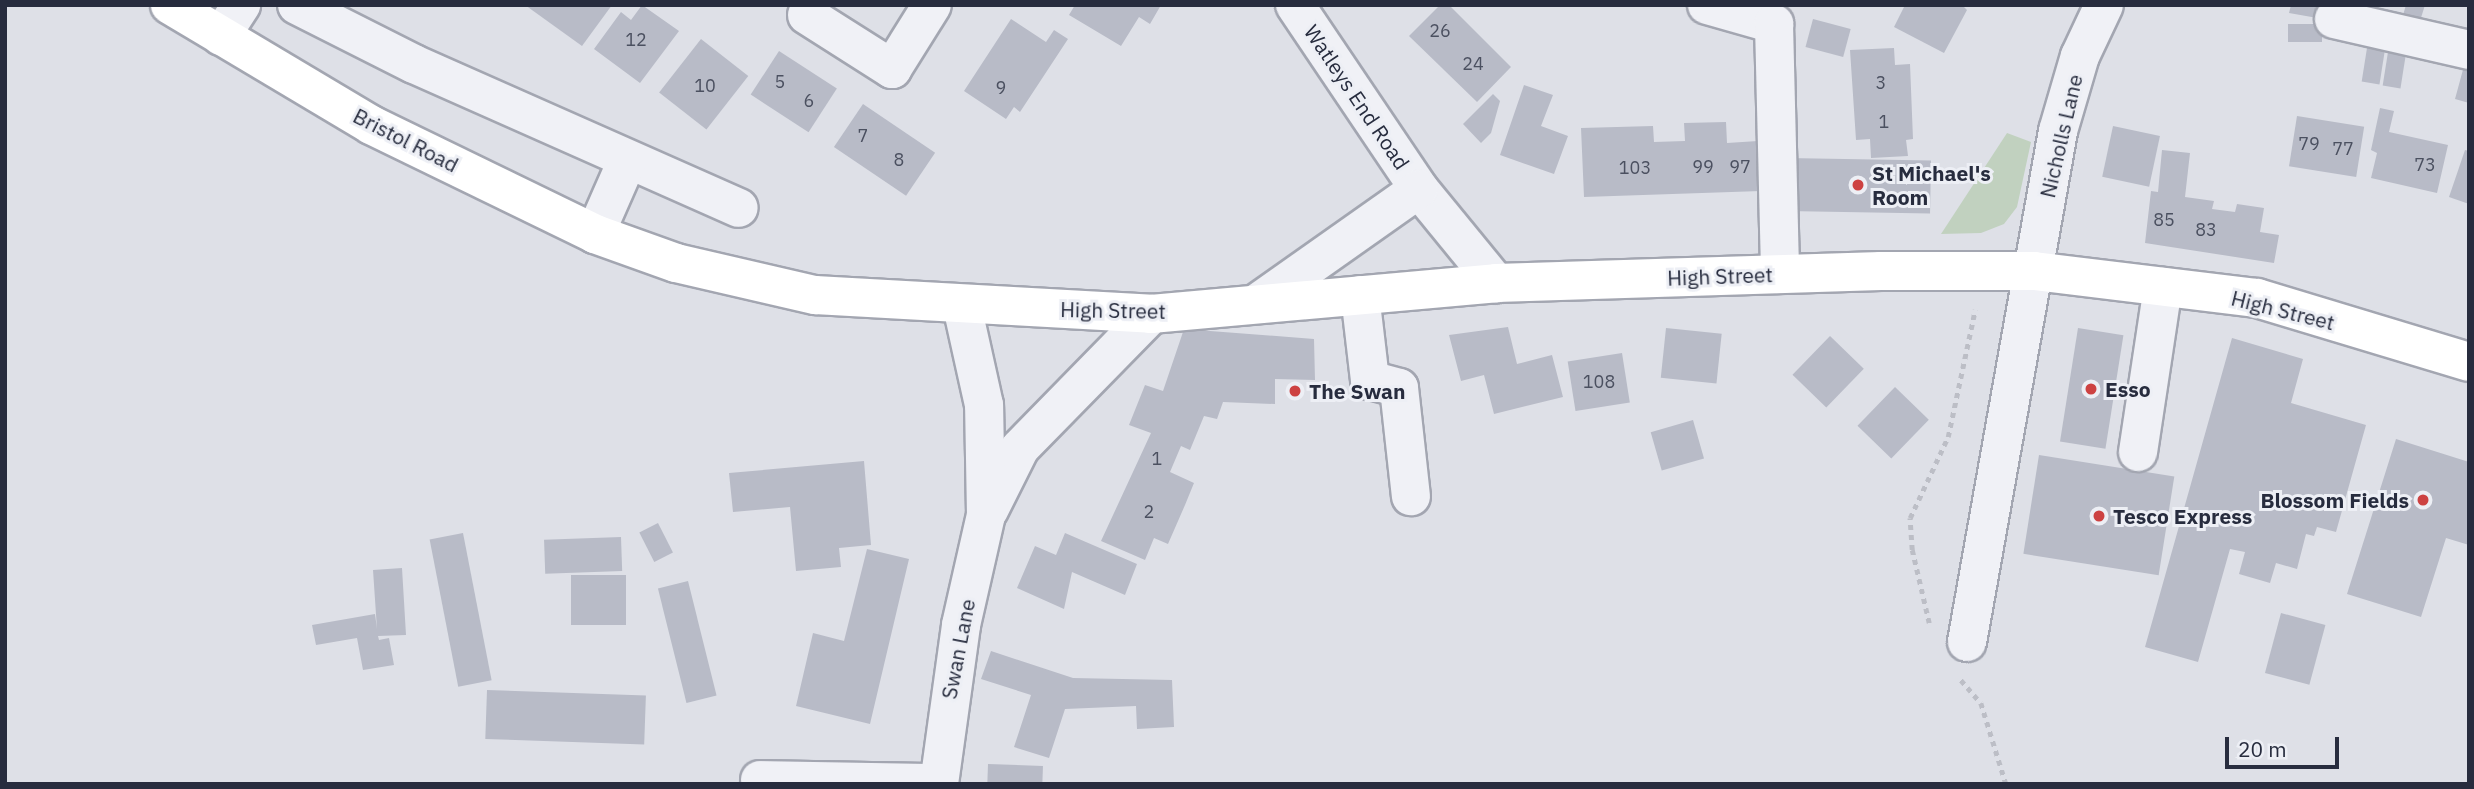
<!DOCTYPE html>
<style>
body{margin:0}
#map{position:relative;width:2474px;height:789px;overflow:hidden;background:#dee0e7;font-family:"IBM Plex Sans",sans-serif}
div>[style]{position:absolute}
.green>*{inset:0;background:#c1d1bf}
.building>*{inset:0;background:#b8bbc7;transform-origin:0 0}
.path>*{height:4.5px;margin-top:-2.25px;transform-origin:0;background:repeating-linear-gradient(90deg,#bcbec6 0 5px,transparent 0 10px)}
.roads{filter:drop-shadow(2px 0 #a3a6b1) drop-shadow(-2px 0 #a3a6b1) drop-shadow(0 2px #a3a6b1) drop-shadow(0 -2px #a3a6b1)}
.minor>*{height:38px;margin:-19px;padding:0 19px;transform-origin:19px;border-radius:19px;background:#f0f1f6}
.major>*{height:38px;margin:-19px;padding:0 19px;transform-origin:19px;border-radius:19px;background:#fff}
.dots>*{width:19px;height:19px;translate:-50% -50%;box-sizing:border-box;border:4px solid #edeff5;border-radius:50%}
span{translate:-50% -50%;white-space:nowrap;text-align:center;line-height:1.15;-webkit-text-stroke:6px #edeff5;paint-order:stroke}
.number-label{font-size:18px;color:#4b5060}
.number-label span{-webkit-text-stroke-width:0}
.street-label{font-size:21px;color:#272c3e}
.poi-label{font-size:21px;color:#272c3e;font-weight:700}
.left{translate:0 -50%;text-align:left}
.right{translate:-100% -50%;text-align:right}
.frame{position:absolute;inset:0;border:7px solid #272c3e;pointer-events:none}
.scale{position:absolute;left:2225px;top:737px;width:114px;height:32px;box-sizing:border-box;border:4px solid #272c3e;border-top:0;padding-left:9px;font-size:21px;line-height:24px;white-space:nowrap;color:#272c3e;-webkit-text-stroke:5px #edeff5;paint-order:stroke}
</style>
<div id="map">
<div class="green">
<i style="clip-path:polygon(2007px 133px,2031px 142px,2017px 207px,2004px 224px,1981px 233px,1941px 234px)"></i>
</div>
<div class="building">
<i style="clip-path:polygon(525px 5px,612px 5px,582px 46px)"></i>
<i style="clip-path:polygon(642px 5px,679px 31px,640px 83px,594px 49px,621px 12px,631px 20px)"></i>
<i style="clip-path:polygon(1075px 5px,1161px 5px,1150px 24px,1139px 17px,1121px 46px,1069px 15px)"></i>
<i style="clip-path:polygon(1440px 5px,1449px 5px,1511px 67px,1477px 102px,1409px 36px)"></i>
<i style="clip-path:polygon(1905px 5px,1962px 5px,1967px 10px,1944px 53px,1894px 27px)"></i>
<i style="clip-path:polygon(2291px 5px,2325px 5px,2323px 19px,2289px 13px)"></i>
<i style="clip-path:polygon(2406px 5px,2425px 5px,2420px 21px,2403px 15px)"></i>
<i style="clip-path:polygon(1011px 19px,1046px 42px,1054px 30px,1068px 39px,1020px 112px,1014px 107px,1006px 119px,964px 91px)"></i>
<i style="left:1813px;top:19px;width:39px;height:29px;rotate:15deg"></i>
<i style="left:2288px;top:24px;width:34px;height:18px"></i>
<i style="left:701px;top:39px;width:60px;height:68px;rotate:38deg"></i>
<i style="clip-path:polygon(1894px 48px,1895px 65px,1910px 64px,1913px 139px,1906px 140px,1908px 156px,1871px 158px,1870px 139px,1856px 140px,1850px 50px)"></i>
<i style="left:2367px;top:48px;width:18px;height:34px;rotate:9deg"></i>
<i style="left:779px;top:51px;width:69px;height:52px;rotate:33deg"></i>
<i style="left:2388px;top:52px;width:18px;height:34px;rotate:9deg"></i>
<i style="clip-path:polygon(2464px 66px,2469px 67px,2469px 103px,2455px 99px)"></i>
<i style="clip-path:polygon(1524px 85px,1553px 95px,1541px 126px,1568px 136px,1554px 174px,1500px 155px)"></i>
<i style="clip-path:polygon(1493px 94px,1500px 101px,1491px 133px,1481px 143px,1463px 124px)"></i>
<i style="left:863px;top:104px;width:87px;height:52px;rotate:34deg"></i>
<i style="clip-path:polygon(2380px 108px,2394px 111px,2389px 132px,2448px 145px,2437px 193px,2371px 178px,2377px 153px,2371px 150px)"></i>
<i style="left:2297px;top:116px;width:68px;height:51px;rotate:9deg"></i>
<i style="clip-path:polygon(1726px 122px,1727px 143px,1758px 141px,1761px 191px,1584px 197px,1581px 128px,1653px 126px,1654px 142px,1685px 141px,1684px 123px)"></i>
<i style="left:2113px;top:126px;width:48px;height:52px;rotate:12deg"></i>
<i style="clip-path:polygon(2162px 150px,2190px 153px,2185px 197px,2214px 201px,2212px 209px,2235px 212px,2237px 204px,2264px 208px,2260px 232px,2279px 235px,2274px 263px,2145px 243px,2151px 191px,2158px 192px)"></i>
<i style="clip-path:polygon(2465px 150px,2469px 151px,2469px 204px,2449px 197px)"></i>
<i style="left:1787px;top:158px;width:144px;height:53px;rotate:1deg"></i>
<i style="clip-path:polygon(1508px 327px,1517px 364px,1552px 355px,1563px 397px,1494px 414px,1484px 375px,1461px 381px,1449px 335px)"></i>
<i style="left:1666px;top:328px;width:56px;height:50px;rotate:6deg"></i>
<i style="left:2078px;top:328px;width:46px;height:115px;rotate:9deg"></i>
<i style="clip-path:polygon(1184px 329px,1314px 339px,1315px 380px,1275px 379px,1275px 404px,1223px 402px,1217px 419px,1204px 416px,1190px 450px,1181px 446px,1170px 472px,1194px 483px,1185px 505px,1168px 544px,1154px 538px,1145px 560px,1101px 541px,1151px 433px,1129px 425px,1145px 385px,1163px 391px)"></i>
<i style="left:1830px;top:336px;width:47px;height:54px;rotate:44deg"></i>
<i style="clip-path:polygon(2232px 338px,2303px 359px,2291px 403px,2366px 425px,2336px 532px,2317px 527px,2314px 536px,2306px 534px,2297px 569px,2276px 563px,2270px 583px,2239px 574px,2245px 552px,2230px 549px,2198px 662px,2145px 647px)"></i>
<i style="left:1622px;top:353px;width:50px;height:55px;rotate:81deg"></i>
<i style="left:1895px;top:387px;width:47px;height:54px;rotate:44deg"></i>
<i style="left:1693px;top:420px;width:40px;height:44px;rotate:74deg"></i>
<i style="clip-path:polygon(2396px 439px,2469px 462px,2469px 545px,2446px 538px,2421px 617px,2347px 594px)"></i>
<i style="left:2039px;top:455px;width:137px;height:100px;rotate:9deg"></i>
<i style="clip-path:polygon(864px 461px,871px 545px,839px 548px,841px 567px,796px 571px,790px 507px,733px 512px,729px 473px)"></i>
<i style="left:658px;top:523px;width:33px;height:21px;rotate:63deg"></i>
<i style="left:463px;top:533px;width:150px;height:34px;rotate:79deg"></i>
<i style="clip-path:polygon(1065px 533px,1137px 564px,1125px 595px,1072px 572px,1064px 609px,1017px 588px,1035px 546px,1056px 555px)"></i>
<i style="left:621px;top:537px;width:34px;height:77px;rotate:88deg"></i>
<i style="clip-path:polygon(867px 549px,909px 559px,870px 724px,796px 706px,813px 633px,844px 641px)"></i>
<i style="clip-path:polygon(402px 568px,406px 635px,378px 636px,379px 640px,389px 638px,394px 665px,363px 670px,357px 638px,316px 645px,312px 625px,375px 614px,377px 629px,373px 570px)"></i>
<i style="left:571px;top:575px;width:55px;height:50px"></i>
<i style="left:688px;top:581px;width:118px;height:31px;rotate:76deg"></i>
<i style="left:2281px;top:613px;width:46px;height:62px;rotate:15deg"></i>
<i style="clip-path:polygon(991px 651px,1073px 678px,1172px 680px,1174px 727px,1137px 729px,1136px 706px,1065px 709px,1049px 758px,1014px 747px,1031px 695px,981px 679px)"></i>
<i style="left:487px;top:690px;width:159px;height:49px;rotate:2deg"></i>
<i style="left:988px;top:764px;width:55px;height:20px;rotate:2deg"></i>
</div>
<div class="path">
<i style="left:1929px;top:623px;width:75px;rotate:-103.1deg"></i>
<i style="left:1912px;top:550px;width:32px;rotate:-94deg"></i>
<i style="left:1910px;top:518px;width:89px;rotate:-64.9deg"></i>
<i style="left:1948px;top:437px;width:130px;rotate:-78deg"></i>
<i style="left:1961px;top:680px;width:30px;rotate:49deg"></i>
<i style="left:1981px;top:703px;width:85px;rotate:72.8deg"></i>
</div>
<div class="roads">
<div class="minor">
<i style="left:297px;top:5px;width:131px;rotate:26.8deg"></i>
<i style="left:414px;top:64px;width:355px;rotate:23.9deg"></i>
<i style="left:1295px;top:5px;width:222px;rotate:56deg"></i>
<i style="left:1419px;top:189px;width:122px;rotate:50.7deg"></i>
<i style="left:1707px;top:5px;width:70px;rotate:15.8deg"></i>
<i style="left:1774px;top:24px;width:250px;rotate:88.6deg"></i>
<i style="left:807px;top:15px;width:101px;rotate:32.4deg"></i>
<i style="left:892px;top:69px;width:75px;rotate:-58deg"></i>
<i style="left:2334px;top:19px;width:139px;rotate:12.9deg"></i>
<i style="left:221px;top:36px;width:37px;rotate:-57deg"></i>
<i style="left:595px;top:234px;width:80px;rotate:-66.3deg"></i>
<i style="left:1360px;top:295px;width:86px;rotate:83.3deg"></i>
<i style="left:1370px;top:380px;width:30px;rotate:15deg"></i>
<i style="left:1399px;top:388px;width:109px;rotate:83.7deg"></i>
<i style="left:1260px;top:301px;width:194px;rotate:-35.2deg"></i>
<i style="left:2138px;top:452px;width:167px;rotate:-81.4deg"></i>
<i style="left:989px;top:510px;width:69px;rotate:-63.4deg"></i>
<i style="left:1020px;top:448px;width:187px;rotate:-45.6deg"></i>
<i style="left:1967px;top:642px;width:519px;rotate:-79.9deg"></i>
<i style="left:2058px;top:131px;width:78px;rotate:-73.7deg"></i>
<i style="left:2080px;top:56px;width:56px;rotate:-64.8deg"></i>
<i style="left:760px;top:780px;width:179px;rotate:1deg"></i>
<i style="left:939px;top:784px;width:161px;rotate:-82.1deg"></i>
<i style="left:961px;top:625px;width:113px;rotate:-77.2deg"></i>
<i style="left:986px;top:515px;width:110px;rotate:-91deg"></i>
<i style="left:984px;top:405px;width:101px;rotate:-102.5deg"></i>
</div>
<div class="major">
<i style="left:170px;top:5px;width:234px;rotate:30.8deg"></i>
<i style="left:371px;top:125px;width:249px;rotate:25.9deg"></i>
<i style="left:595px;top:234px;width:86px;rotate:19.7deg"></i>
<i style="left:676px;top:263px;width:143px;rotate:13deg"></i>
<i style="left:815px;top:295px;width:337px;rotate:3.2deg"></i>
<i style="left:1151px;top:314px;width:346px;rotate:-5.1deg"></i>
<i style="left:1496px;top:283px;width:385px;rotate:-1.8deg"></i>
<i style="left:1881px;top:271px;width:153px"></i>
<i style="left:2034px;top:271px;width:225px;rotate:6.9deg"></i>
<i style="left:2257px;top:298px;width:221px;rotate:16.8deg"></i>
</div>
</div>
<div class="dots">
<i style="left:1858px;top:185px;background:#cd4242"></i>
<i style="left:2091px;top:389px;background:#cd4242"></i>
<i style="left:1295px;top:391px;background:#cd4242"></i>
<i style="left:2423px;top:500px;background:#cd4242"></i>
<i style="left:2099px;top:516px;background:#cd4242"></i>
</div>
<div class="number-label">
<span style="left:1440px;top:31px">26</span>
<span style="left:636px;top:40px">12</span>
<span style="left:1473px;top:64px">24</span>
<span style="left:780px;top:82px">5</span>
<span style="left:1881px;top:83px">3</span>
<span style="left:705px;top:86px">10</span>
<span style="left:1001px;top:88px">9</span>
<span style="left:809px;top:101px">6</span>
<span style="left:1884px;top:122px">1</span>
<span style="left:863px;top:136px">7</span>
<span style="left:2309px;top:144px">79</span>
<span style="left:2343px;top:149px">77</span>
<span style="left:899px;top:160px">8</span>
<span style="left:2425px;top:165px">73</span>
<span style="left:1703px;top:167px">99</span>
<span style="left:1740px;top:167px">97</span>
<span style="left:1635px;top:168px">103</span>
<span style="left:2164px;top:220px">85</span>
<span style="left:2206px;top:230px">83</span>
<span style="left:1599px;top:382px">108</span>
<span style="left:1157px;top:459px">1</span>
<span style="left:1149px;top:512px">2</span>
</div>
<div class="street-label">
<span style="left:1357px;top:97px;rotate:56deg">Watleys End Road</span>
<span style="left:2061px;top:136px;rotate:-77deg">Nicholls Lane</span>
<span style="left:406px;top:140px;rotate:27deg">Bristol Road</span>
<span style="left:1720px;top:276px;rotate:-2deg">High Street</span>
<span style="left:1113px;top:310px;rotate:1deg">High Street</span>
<span style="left:2283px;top:310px;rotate:14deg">High Street</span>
<span style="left:958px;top:649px;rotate:-79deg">Swan Lane</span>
</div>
<div class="poi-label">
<span class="left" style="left:1872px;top:185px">St Michael's<br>Room</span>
<span class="left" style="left:2105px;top:389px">Esso</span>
<span class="left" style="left:1309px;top:391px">The Swan</span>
<span class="right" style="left:2409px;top:500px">Blossom Fields</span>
<span class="left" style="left:2113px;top:516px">Tesco Express</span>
</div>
<div class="frame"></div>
<div class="scale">20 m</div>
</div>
